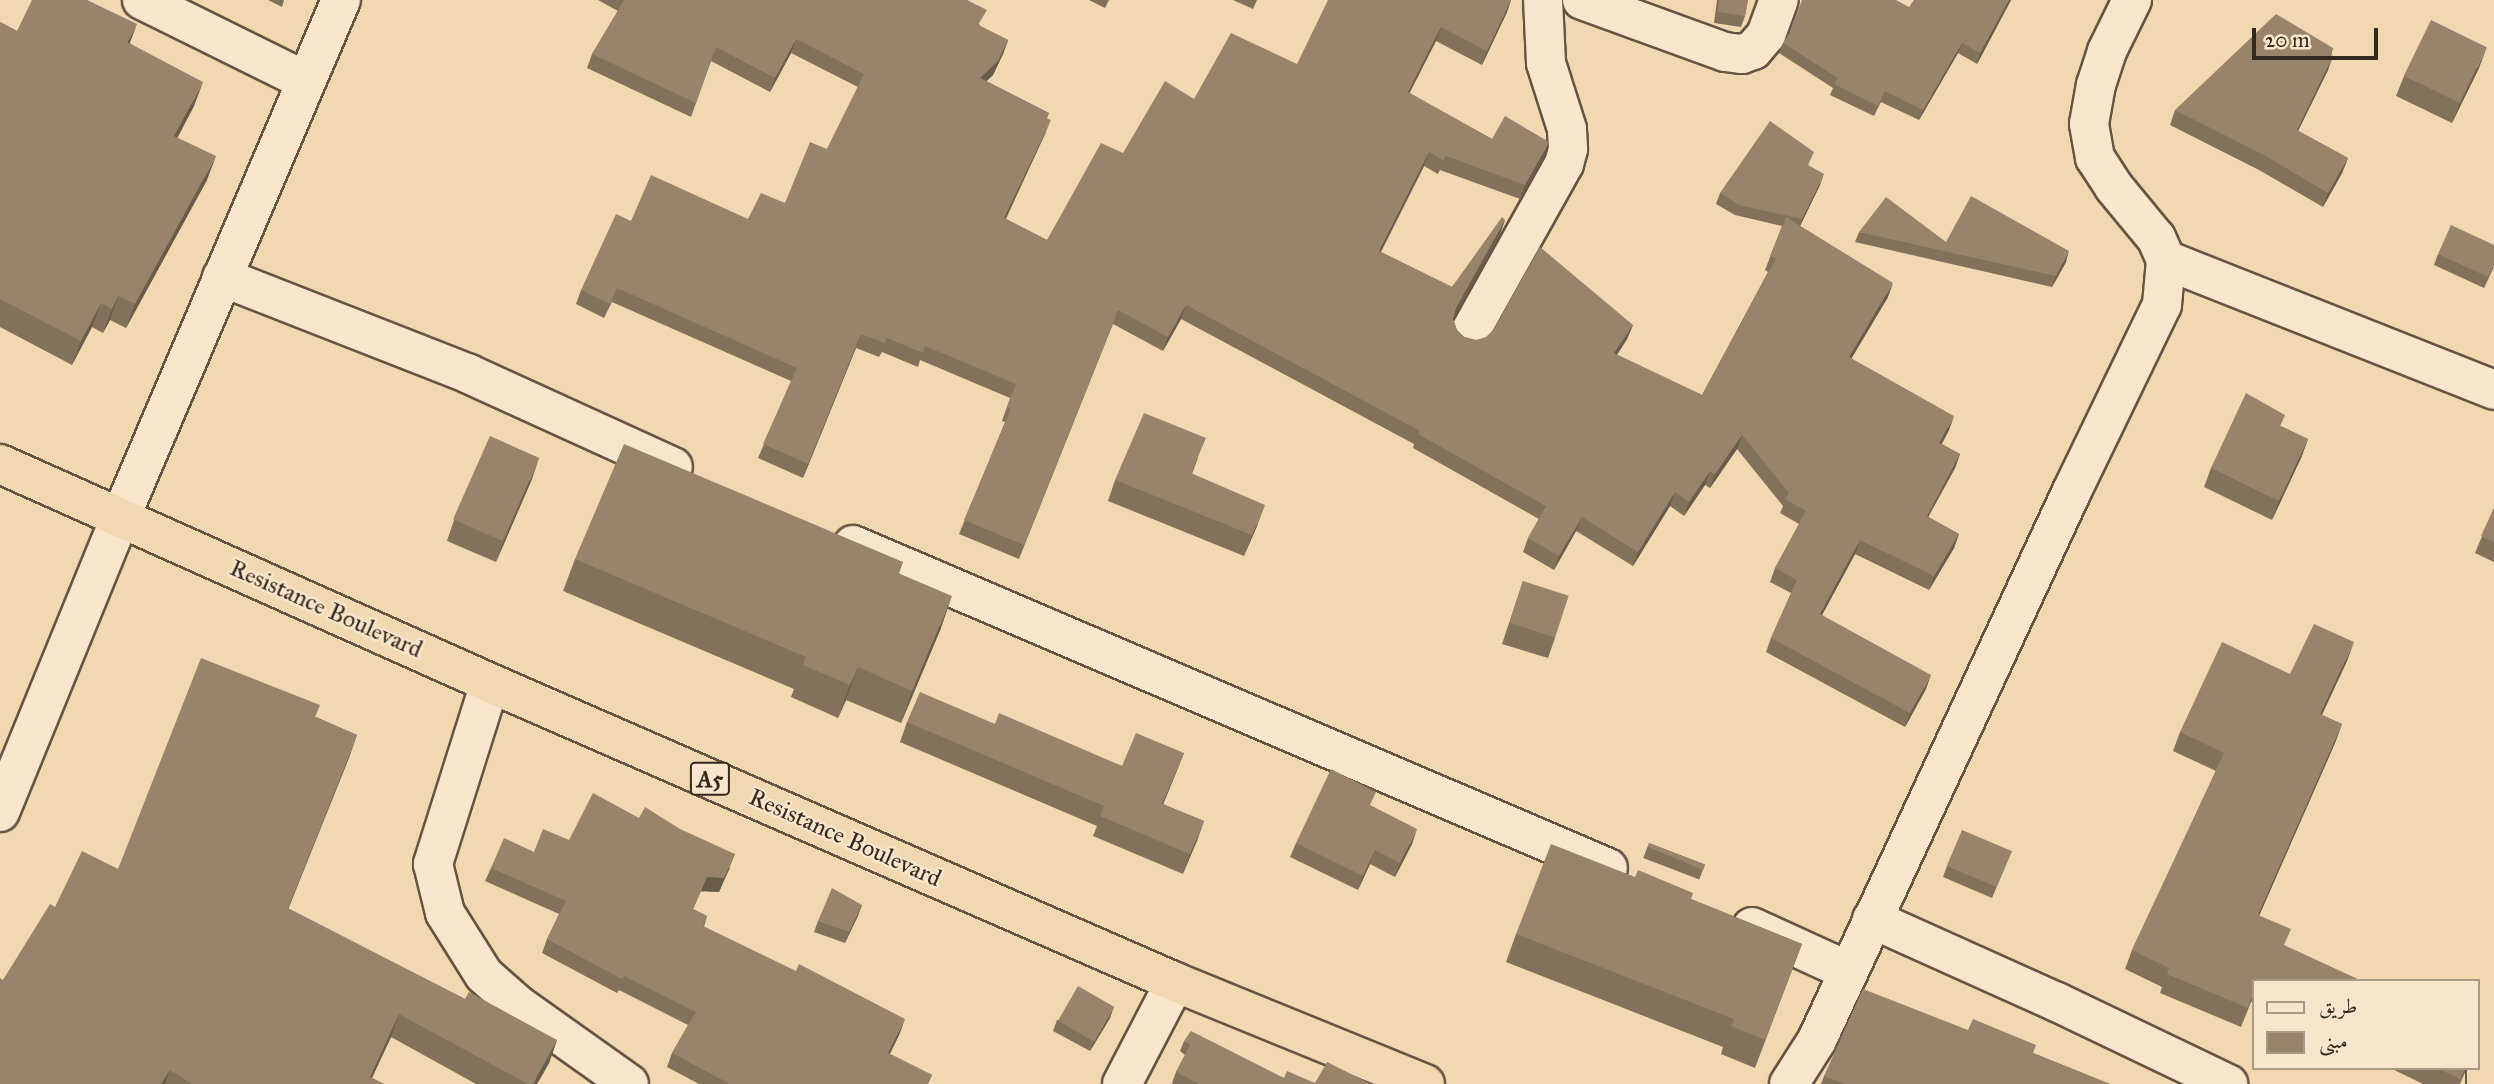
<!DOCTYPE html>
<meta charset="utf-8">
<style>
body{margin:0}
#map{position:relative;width:2494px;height:1084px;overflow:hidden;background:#f2d8b1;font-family:"IM FELL Great Primer",Amiri,serif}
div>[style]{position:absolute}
.roads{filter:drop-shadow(2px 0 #645543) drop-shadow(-2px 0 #645543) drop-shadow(0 2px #645543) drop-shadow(0 -2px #645543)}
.street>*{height:38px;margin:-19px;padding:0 19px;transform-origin:19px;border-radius:19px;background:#f7e6cc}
.highway>*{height:38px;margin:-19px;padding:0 19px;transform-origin:19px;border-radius:19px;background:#f2d8b1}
.wall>*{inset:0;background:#82725b;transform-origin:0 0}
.shaded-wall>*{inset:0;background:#6a5c4a;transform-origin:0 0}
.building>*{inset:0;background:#97846a;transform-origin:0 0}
span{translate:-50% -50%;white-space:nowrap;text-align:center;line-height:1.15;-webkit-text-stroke:5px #f7e6cc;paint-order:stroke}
.shield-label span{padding:2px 5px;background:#f7e6cc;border:2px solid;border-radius:5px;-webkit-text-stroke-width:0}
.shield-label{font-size:23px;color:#34291e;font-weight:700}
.street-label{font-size:24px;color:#34291e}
.legend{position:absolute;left:2252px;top:979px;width:228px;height:91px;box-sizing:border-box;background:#f7e6cc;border:2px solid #a99a86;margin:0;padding:9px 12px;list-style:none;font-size:21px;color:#34291e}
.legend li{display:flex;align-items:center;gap:14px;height:35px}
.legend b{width:35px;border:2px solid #a99a86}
.scale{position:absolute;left:2252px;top:28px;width:126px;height:32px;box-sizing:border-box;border:4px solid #34291e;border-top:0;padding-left:9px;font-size:21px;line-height:24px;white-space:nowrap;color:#34291e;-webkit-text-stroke:5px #f7e6cc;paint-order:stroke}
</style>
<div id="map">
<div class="roads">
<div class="street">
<i style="left:142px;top:0;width:183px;rotate:26.3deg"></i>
<i style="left:1582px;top:0;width:152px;rotate:20deg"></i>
<i style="left:1725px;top:52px;width:17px;rotate:7deg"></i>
<i style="left:1742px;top:54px;width:12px;rotate:-20deg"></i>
<i style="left:1753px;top:50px;width:20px;rotate:-49deg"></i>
<i style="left:1766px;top:35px;width:37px;rotate:-70deg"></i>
<i style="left:2166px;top:260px;width:353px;rotate:21.6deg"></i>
<i style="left:222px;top:277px;width:265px;rotate:21.4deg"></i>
<i style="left:469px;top:374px;width:224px;rotate:24.5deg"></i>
<i style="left:1470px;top:332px;width:193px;rotate:-60.8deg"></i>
<i style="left:1564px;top:164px;width:16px;rotate:-75deg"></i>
<i style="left:1568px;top:149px;width:20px;rotate:-93deg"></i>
<i style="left:1567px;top:129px;width:69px;rotate:-107.7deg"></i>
<i style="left:1546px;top:63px;width:63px;rotate:-92.7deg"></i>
<i style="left:853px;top:545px;width:821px;rotate:23.16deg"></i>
<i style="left:490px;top:683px;width:190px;rotate:107.5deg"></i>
<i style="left:433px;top:864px;width:50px;rotate:76.2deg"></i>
<i style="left:445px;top:913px;width:73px;rotate:57.8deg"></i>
<i style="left:484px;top:975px;width:45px;rotate:41.4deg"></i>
<i style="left:518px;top:1005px;width:136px;rotate:35.4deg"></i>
<i style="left:0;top:812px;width:320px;rotate:-67.8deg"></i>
<i style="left:121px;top:516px;width:561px;rotate:-66.91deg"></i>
<i style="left:1872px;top:919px;width:203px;rotate:24.2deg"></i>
<i style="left:2057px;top:1002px;width:190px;rotate:25.6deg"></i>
<i style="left:1752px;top:927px;width:106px;rotate:24.6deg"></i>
<i style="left:1122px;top:1084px;width:115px;rotate:-62.5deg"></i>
<i style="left:1789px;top:1084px;width:52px;rotate:-57.5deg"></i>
<i style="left:1817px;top:1040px;width:603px;rotate:-65.09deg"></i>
<i style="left:2071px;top:493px;width:209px;rotate:-64.2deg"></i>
<i style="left:2162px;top:305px;width:45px;rotate:-84.9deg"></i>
<i style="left:2166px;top:260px;width:24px;rotate:-114deg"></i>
<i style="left:2156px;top:238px;width:66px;rotate:-129.5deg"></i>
<i style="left:2114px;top:187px;width:35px;rotate:-123deg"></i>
<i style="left:2095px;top:158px;width:35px;rotate:-100deg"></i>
<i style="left:2089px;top:124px;width:40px;rotate:-80deg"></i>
<i style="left:2096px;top:85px;width:36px;rotate:-72deg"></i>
<i style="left:2107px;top:51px;width:57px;rotate:-63.9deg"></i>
</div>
<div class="highway">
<i style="left:0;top:464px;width:537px;rotate:24.08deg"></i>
<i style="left:490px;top:683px;width:747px;rotate:23.58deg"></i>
<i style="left:1175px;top:982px;width:270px;rotate:22.2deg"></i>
</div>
</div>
<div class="wall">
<i style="clip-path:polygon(268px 0,284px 0,282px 7px)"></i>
<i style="clip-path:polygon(598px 0,967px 0,980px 26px,1008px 40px,1003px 54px,993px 75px,986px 81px,1049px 113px,1047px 118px,1045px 134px,1006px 219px,1047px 240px,1123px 153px,1194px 99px,1297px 64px,1511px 0,1507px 12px,1482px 65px,1436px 41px,1409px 93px,1492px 139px,1544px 156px,1520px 199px,1440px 170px,1438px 174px,1424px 166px,1381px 252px,1452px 287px,1505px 220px,1500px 234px,1454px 316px,1453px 319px,1457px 330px,1464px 337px,1476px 340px,1633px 325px,1627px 339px,1617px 355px,1702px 395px,1768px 272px,1765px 270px,1782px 226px,1735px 215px,1716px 204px,1720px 193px,1809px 166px,1820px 185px,1800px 226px,1888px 297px,1851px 359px,1949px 430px,1942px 444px,1960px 454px,1955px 468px,1928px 517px,1959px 534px,1954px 548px,1929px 590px,1855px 554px,1822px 615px,1926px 689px,1905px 727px,1766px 652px,1771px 638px,1791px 593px,1770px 582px,1775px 568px,1799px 524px,1780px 513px,1783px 506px,1737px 449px,1710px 488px,1705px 485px,1684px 516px,1670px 506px,1633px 566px,1576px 531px,1554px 570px,1523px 552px,1528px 538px,1539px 519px,1413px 448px,1414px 444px,1181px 319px,1163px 351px,1113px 324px,1019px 559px,959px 534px,1005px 422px,1002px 421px,1010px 398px,920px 360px,918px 367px,882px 352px,879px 357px,856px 348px,803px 478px,758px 458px,791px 381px,612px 302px,604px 318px,576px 304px,581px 290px,631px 221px,748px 219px,785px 203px,827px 149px,858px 87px,791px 53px,770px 92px,711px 61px,691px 117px,587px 68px,592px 54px,618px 11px)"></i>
<i style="clip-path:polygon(1089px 0,1109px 0,1105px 8px)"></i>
<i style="clip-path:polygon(1233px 0,1257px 0,1253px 9px)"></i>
<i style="clip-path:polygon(1717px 0,1748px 0,1745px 16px,1741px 27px,1714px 23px)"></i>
<i style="clip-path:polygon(2011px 0,1977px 64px,1958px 53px,1919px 120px,1881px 102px,1874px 116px,1830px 95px,1833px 88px,1779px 53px,1783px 43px,1909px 7px)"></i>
<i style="clip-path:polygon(0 22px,17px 31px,130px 43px,194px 106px,177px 137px,207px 180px,126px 328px,110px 320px,103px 333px,92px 327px,72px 365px,0 327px)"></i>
<i style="clip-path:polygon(2333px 48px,2328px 70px,2298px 131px,2348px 158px,2342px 173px,2323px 207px,2259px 170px,2170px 125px,2175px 110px)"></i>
<i style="clip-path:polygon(2479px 68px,2452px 123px,2396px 96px,2404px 76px)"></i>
<i style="clip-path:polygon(1859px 232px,1946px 242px,2066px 262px,2052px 287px,1855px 242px)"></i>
<i style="clip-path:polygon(2438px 254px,2494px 267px,2484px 288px,2434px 265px)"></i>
<i style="clip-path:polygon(2285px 415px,2280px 426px,2308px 439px,2301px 458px,2272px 520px,2204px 487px,2211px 468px)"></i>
<i style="clip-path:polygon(1198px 458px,1192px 474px,1257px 526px,1244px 556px,1108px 501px,1115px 480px)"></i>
<i style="clip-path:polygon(532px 479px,496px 562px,447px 541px,454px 520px)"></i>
<i style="clip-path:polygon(2494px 508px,2494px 562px,2475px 553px)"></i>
<i style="clip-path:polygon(575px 559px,903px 562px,899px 573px,941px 628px,901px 723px,846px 700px,838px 718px,791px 697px,794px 689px,563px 591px)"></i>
<i style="clip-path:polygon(1523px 581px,1555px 638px,1548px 658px,1502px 644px)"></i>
<i style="clip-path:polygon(2347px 661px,2322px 715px,2342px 724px,2335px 743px,2259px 916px,2254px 981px,2254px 1003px,2251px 1002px,2241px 1027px,2160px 993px,2162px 987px,2125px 969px,2132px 950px,2216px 771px,2173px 751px,2180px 732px,2290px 674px)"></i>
<i style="clip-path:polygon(316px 717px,357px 735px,288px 909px,465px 999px,557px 1040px,549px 1063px,537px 1084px,476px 1084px,391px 1037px,372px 1078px,384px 1084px,0 1084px,3px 980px,55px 907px,118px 869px)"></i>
<i style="clip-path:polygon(907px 722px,995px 724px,1122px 766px,1184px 753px,1163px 804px,1204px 821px,1183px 874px,1093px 836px,1097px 826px,900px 742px)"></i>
<i style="clip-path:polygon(639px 818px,730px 868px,719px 892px,701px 891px,693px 909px,707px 916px,704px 927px,900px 1033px,890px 1054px,932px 1075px,928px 1084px,699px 1084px,667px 1067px,672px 1053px,688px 1025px,619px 990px,617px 993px,542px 953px,547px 939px,559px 914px,485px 881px,491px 868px,569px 840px)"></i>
<i style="clip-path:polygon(1296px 843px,1412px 844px,1395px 877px,1370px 864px,1358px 890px,1290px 857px)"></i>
<i style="left:1649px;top:843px;width:60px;height:16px;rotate:21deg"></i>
<i style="clip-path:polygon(2012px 851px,1992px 898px,1943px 877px,1947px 866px)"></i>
<i style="clip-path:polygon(1691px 899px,1802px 944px,1755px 1068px,1721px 1054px,1723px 1047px,1506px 962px,1516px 934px)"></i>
<i style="clip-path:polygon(862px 905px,845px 943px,814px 932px,818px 921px)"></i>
<i style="clip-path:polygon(1110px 1018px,1090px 1051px,1053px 1031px,1057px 1020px)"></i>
<i style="clip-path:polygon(1968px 1030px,2033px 1053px,2110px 1084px,1821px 1084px,1824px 1076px)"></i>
<i style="clip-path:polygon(1184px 1041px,1284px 1078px,1315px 1083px,1371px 1084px,1173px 1084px,1172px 1083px,1176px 1072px,1185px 1055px,1180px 1051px)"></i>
<i style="clip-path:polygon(2390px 1068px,2467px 1068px,2460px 1084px,2423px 1084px)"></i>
</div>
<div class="shaded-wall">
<i style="clip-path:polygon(1511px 0,1507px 12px,1482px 65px,1487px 51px)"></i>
<i style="clip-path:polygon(2009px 0,2011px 0,1977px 64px,1980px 53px)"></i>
<i style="clip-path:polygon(137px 24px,128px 48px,127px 42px)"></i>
<i style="clip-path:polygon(1441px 27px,1436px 41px,1403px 106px,1408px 92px)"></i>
<i style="clip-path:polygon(796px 39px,791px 53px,770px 92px,775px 78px)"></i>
<i style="clip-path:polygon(1008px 40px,1003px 54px,993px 75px,975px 92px,980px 78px)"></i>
<i style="clip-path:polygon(1962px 43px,1958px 53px,1919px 120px,1923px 110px)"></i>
<i style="clip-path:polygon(2487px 47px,2479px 68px,2452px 123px,2460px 103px)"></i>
<i style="clip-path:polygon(2333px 56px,2328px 70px,2291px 145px,2297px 130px)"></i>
<i style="clip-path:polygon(203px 82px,194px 106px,166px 160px,174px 136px)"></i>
<i style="clip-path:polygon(1051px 120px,1045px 134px,999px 232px,1004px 218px)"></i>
<i style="clip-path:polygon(1549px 142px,1544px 156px,1520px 199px,1525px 185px)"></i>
<i style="clip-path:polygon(1429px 152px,1424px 166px,1374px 265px,1379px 251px)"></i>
<i style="clip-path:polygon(216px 156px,207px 180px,126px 328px,135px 304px)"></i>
<i style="clip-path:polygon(2348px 158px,2342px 173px,2323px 207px,2328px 193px)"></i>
<i style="clip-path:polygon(1824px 174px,1820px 185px,1798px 230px,1802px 219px)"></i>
<i style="clip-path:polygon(1505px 220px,1500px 234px,1451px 322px,1456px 308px)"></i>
<i style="clip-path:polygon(2069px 251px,2066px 262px,2052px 287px,2056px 276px)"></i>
<i style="clip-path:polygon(1893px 283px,1888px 297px,1844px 371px,1849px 357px)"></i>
<i style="clip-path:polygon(118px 296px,110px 320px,103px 333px,112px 309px)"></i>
<i style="clip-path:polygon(101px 303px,92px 327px,72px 365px,81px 341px)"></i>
<i style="clip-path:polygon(1186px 305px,1181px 319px,1163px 351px,1168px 337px)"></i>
<i style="clip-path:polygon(1633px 325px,1627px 339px,1609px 367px,1614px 353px)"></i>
<i style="clip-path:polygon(861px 334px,856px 348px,803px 478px,808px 464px)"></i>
<i style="clip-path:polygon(1954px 416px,1949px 430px,1934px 457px,1939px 443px)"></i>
<i style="clip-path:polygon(1742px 435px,1737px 449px,1710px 488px,1715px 474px)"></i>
<i style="clip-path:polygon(2308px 439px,2301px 458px,2272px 520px,2279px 501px)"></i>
<i style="clip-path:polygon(1960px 454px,1955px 468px,1921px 530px,1927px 516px)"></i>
<i style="clip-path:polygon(539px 458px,532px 479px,496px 562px,504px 541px)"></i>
<i style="clip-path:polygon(1710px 471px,1705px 485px,1684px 516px,1689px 502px)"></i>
<i style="clip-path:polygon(1675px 492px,1670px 506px,1633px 566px,1638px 552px)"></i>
<i style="clip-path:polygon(1265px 505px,1257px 526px,1244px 556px,1252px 535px)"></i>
<i style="clip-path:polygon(1582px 517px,1576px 531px,1554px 570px,1559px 556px)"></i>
<i style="clip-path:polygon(1959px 534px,1954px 548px,1929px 590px,1934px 576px)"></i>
<i style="clip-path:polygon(1860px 540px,1855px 554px,1815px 628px,1820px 614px)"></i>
<i style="clip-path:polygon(952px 596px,941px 628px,901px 723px,912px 691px)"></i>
<i style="clip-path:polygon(2354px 642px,2347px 661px,2313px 733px,2320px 714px)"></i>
<i style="clip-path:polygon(858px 667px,846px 700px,838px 718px,850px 685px)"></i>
<i style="clip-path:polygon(1931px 675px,1926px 689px,1905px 727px,1910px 713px)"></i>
<i style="clip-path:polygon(2342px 724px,2335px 743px,2251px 934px,2258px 915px)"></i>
<i style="clip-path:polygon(357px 735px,349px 758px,279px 932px,288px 908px)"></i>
<i style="clip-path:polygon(1184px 753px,1176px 773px,1155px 824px,1162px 804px)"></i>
<i style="clip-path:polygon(1204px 821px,1197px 841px,1183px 874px,1190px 854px)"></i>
<i style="clip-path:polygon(1417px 829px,1412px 844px,1395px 877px,1400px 863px)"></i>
<i style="clip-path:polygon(1375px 850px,1370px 864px,1358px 890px,1363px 876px)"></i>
<i style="clip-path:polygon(735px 854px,719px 892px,701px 891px,688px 922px,707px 877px)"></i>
<i style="clip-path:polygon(862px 905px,858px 916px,845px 943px,849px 932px)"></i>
<i style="clip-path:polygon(2254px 991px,2254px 993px,2241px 1027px,2248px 1008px)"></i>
<i style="clip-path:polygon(1114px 1007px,1110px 1018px,1090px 1051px,1094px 1041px)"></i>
<i style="clip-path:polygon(399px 1014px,391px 1037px,369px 1084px,370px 1077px)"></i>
<i style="clip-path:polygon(905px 1019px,900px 1033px,883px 1067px,888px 1053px)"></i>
<i style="clip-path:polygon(557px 1040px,549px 1063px,537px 1084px,533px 1084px)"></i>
<i style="left:2465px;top:1068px;width:2px;height:17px"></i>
<i style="clip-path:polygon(170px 1070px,165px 1084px,161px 1084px)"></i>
</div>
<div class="building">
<i style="clip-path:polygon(32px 0,87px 0,137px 24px,127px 42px,203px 82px,174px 136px,216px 156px,135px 304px,118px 296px,112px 309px,101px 303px,81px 341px,0 299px,0 22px,17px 31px)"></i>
<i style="clip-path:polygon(624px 0,967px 0,987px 10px,978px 25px,1008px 40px,998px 61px,980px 78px,1049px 113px,1046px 118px,1051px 120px,1004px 218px,1047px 240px,1101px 143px,1123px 153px,1165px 81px,1194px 99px,1231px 33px,1297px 64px,1328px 0,1511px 0,1487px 51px,1441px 27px,1408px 92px,1492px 139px,1505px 116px,1549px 142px,1525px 185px,1446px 156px,1443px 160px,1429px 152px,1379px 251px,1452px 287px,1502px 217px,1505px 220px,1456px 308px,1453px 319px,1457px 330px,1464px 337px,1476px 340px,1486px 337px,1494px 329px,1540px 247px,1633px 325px,1614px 353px,1702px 395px,1776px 259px,1770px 256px,1786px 217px,1893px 283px,1849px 357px,1954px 416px,1939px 443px,1960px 454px,1927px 516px,1959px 534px,1934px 576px,1860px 540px,1820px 614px,1931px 675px,1910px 713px,1771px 638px,1797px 580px,1775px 568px,1806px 511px,1785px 499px,1789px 493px,1742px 435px,1715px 474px,1710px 471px,1689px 502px,1675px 492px,1638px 552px,1582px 517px,1559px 556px,1528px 538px,1546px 506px,1418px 434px,1420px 431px,1186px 305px,1168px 337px,1118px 310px,1024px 545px,964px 520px,1011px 409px,1007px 407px,1016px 384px,925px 346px,923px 353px,887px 338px,885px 343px,861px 334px,808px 464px,763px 444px,797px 368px,617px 288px,610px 304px,581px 290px,616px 214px,631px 221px,651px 175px,748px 219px,761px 193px,785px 203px,810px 142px,827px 149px,864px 74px,796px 39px,775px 78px,716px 47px,696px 103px,592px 54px)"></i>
<i style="clip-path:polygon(1719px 0,1748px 0,1745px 16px,1718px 12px)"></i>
<i style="clip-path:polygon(1802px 0,1896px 0,1909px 7px,1914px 0,2009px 0,1980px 53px,1962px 43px,1923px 110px,1885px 91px,1878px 106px,1834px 84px,1838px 78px,1783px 43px,1790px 32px)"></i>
<i style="clip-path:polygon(2276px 14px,2333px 48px,2330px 54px,2333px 56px,2297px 130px,2348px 158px,2328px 193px,2264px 155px,2175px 110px)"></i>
<i style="left:2431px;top:20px;width:62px;height:62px;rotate:26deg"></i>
<i style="clip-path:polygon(1770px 121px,1814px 152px,1808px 165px,1824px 174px,1802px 219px,1739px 205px,1720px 193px)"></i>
<i style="clip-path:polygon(1971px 196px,2069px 251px,2056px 276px,1859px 232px,1886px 197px,1946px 242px)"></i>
<i style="clip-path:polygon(2451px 225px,2494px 245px,2494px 265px,2488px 277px,2438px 254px)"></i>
<i style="clip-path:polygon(2246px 393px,2285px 415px,2279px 425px,2308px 439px,2279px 501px,2211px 468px)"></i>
<i style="clip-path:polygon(1144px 413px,1206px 438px,1191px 473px,1265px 505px,1252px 535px,1115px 480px)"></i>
<i style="left:490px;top:436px;width:54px;height:91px;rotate:24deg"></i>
<i style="clip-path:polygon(624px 444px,903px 562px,898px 573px,952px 596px,912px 691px,858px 667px,850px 685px,803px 665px,806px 657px,575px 559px)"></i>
<i style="clip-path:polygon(2494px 508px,2494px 542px,2481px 536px)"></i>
<i style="left:1523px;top:581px;width:48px;height:44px;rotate:18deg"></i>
<i style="clip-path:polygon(2314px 624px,2354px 642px,2320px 714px,2342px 724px,2258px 915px,2291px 929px,2284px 945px,2362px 981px,2254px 981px,2254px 991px,2248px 1008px,2167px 974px,2169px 968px,2132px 950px,2224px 753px,2180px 732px,2222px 642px,2290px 674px)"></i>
<i style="clip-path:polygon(201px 658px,320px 705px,315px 717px,357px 735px,288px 908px,465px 999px,469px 992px,557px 1040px,533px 1084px,528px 1084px,399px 1014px,370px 1077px,384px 1084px,192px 1084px,170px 1070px,161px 1084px,0 1084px,0 978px,3px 980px,50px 904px,55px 907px,82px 851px,118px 869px)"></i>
<i style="clip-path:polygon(920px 692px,995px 724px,999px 713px,1122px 766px,1136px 733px,1184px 753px,1162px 804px,1204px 821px,1190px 854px,1100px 816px,1104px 806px,907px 722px)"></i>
<i style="clip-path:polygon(1331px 769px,1376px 792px,1370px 805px,1417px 829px,1400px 863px,1375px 850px,1363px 876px,1296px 843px)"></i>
<i style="clip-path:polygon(593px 793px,639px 818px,645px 807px,680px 829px,735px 854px,724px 878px,707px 877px,693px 909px,707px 916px,703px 926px,796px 971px,799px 964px,905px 1019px,888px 1053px,932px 1075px,927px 1084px,730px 1084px,672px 1053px,696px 1012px,624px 976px,622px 979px,547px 939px,566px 901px,491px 868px,504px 838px,534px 852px,543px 829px,569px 840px)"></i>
<i style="left:1962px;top:830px;width:54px;height:39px;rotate:23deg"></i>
<i style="clip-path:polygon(1649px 843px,1705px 865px,1703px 870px,1648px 847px)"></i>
<i style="clip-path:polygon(1551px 844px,1635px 877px,1638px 870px,1693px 893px,1691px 899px,1802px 944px,1765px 1040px,1731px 1026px,1734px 1019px,1516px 934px)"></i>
<i style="clip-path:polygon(832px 888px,862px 905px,849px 932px,818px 921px)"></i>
<i style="left:1078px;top:986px;width:42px;height:40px;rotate:30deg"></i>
<i style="clip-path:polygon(1863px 989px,1968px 1030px,1973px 1019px,2036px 1045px,2033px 1053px,2110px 1084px,1845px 1084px,1824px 1076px)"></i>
<i style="clip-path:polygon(1191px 1031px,1284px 1078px,1287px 1071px,1315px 1083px,1327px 1062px,1371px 1084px,1199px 1084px,1176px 1072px,1190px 1045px,1184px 1041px)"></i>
<i style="clip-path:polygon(2437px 1068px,2465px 1068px,2460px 1079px)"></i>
</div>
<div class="shield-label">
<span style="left:710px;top:779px">A5</span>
</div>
<div class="street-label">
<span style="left:326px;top:609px;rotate:24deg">Resistance Boulevard</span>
<span style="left:845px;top:838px;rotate:24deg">Resistance Boulevard</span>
</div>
<ul class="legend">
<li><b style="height:9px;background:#f7e6cc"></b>طريق</li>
<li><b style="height:19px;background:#97846a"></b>مبنى</li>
</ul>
<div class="scale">20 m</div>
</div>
